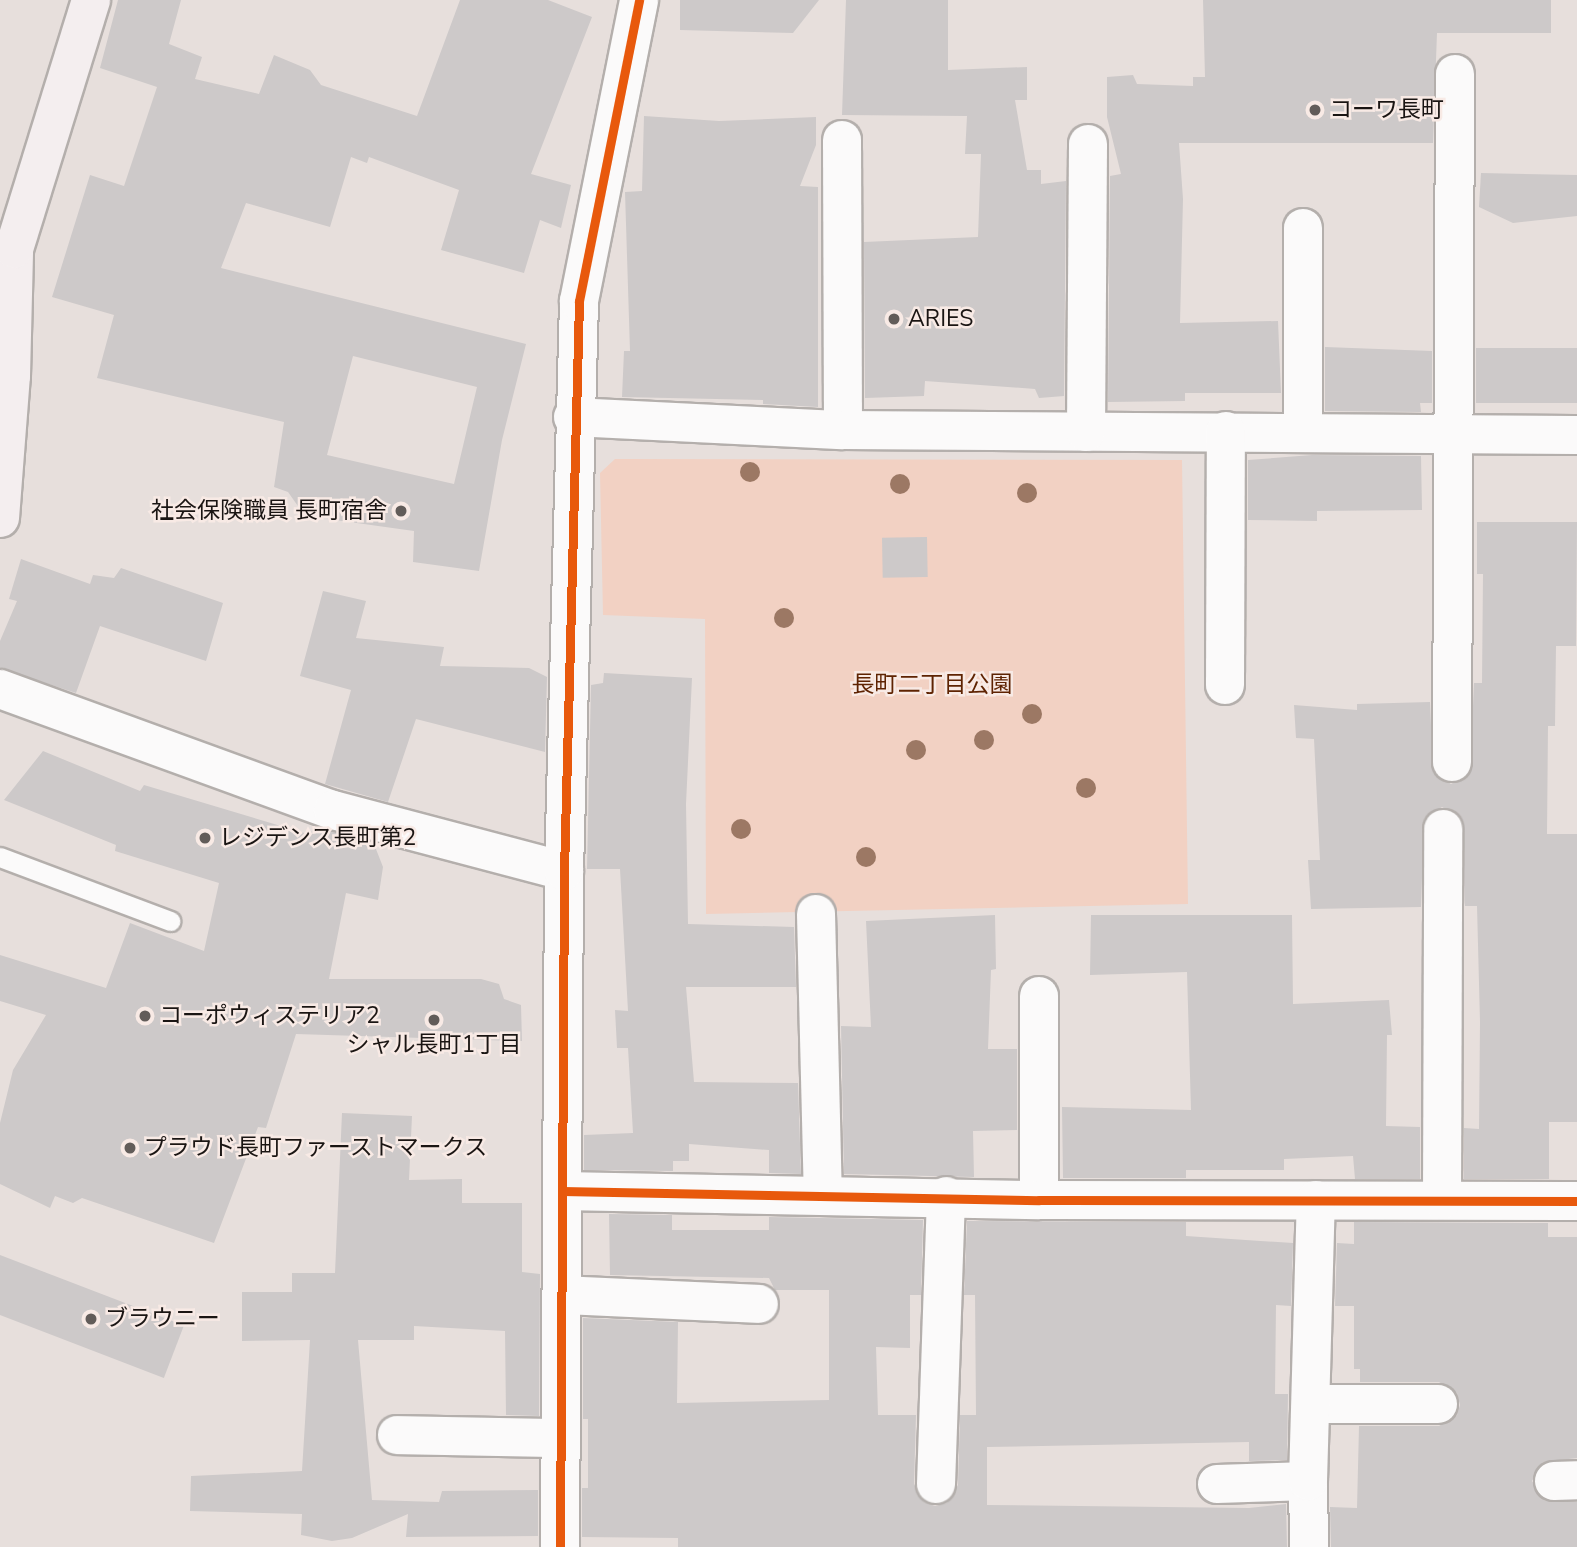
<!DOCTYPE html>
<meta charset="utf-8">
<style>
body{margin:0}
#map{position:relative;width:1577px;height:1547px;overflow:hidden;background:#e7dfdc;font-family:"Nunito Sans","Noto Sans JP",sans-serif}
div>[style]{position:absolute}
.green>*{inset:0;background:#f2d1c3}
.building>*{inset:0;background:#cdc9c9;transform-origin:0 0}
.roads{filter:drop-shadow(2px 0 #b4afac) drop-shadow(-2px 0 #b4afac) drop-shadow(0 2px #b4afac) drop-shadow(0 -2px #b4afac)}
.lane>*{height:19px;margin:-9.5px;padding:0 9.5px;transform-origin:9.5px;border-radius:9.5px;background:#fbfafa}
.street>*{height:38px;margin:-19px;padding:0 19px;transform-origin:19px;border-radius:19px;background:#fbfafa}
.secondary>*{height:38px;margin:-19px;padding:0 19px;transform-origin:19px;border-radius:19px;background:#f4eeef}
.cycleway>*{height:9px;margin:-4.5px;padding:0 4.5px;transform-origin:4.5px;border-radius:4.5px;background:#e8590c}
.trees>*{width:20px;height:20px;margin:-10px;border-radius:50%;background:#9c7864}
.dots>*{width:19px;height:19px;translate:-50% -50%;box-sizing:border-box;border:4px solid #f8eae5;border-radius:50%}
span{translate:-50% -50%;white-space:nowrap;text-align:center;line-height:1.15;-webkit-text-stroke:5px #f8eae5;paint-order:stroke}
.poi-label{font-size:23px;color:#1a1513}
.left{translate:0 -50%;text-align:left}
.right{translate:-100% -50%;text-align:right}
.park-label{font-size:23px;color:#5e2302}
</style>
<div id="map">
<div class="green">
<i style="clip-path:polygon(615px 459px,1182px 460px,1188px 904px,706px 914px,705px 619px,603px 615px,600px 473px)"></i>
</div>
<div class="building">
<i style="clip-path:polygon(evenodd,118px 0,181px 0,169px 44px,202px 57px,195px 79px,259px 94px,274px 55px,310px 70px,321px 85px,417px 116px,460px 0,548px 0,592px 17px,531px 174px,571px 185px,561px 228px,540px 220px,524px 273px,441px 250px,459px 190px,369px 157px,367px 163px,351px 157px,330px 227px,246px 203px,221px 268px,526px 344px,502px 440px,479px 571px,413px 562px,414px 531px,328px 519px,324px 512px,300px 509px,288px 492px,274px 487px,284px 422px,97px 378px,114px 315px,52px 297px,90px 175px,124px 186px,157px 87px,100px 68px,118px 0,353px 356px,477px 387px,454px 484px,327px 455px,353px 356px)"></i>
<i style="clip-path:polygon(680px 0,819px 0,793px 33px,680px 30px)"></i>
<i style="clip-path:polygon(846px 0,948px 0,948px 70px,1027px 67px,1027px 100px,1015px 100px,1027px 170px,1041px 170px,1041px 184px,1066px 181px,1064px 396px,1039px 398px,1035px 389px,925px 381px,924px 396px,865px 398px,864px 242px,978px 237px,981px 154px,965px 154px,967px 116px,842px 115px)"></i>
<i style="clip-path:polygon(1203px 0,1551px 0,1551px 33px,1437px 33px,1433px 143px,1179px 143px,1183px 199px,1180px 323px,1278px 321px,1281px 393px,1185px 393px,1185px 401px,1108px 402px,1110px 176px,1121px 174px,1107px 117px,1107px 77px,1133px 75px,1137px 84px,1193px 86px,1193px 77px,1205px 77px)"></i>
<i style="clip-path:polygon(644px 116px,719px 121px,816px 117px,816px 145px,800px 186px,818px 187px,818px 407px,763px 404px,763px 400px,622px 397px,624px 351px,630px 351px,625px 192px,642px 191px)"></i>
<i style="clip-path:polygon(1481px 173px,1577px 175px,1577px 216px,1513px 223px,1479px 207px)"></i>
<i style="clip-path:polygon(1325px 347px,1432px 351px,1432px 403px,1420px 403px,1421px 412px,1325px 411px)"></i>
<i style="left:1577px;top:348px;width:55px;height:101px;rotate:90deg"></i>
<i style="clip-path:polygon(1312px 455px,1421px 456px,1422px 510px,1317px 511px,1317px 521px,1248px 520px,1248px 460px)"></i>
<i style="clip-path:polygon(1477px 522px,1577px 522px,1576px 646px,1556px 646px,1555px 726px,1548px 726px,1547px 834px,1577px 834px,1577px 1122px,1549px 1122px,1549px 1179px,1464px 1179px,1464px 1128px,1479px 1129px,1480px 1022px,1477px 906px,1465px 906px,1462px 818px,1442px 807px,1424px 819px,1421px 907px,1311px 909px,1308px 860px,1320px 860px,1314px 739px,1296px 738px,1294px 705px,1357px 710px,1357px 704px,1430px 702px,1433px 772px,1451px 784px,1470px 774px,1474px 683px,1482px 683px,1483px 574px,1477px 574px)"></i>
<i style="left:927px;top:537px;width:40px;height:45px;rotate:89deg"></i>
<i style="clip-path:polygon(21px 559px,90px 584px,93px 575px,114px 578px,121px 568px,223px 603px,206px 661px,100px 626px,76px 693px,0 668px,0 641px,17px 601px,9px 599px)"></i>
<i style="clip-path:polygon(323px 591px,366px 601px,356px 638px,444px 647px,440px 666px,529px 668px,547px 677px,545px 752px,416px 719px,388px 802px,325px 784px,351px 690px,300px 676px)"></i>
<i style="clip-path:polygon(604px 673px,692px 678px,686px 804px,688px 924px,794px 927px,796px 987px,686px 987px,694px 1082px,798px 1083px,801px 1174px,769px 1173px,769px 1150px,689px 1144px,689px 1161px,673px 1161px,673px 1171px,584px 1170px,584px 1135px,633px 1133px,628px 1048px,617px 1048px,615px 1010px,628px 1011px,620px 869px,587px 869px,591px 685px,603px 683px)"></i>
<i style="clip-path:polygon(43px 751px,140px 791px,144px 785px,311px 835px,313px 826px,374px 844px,383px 867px,378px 900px,346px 893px,329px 979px,481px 979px,499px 984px,504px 999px,521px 1005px,522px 1041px,296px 1034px,266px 1128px,258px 1127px,214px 1243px,82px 1198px,73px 1203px,55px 1196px,50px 1208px,0 1184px,0 1123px,13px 1070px,46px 1015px,0 1001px,0 955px,106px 988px,130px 923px,204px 951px,219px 883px,115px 851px,116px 845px,4px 800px)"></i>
<i style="clip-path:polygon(995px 915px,996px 969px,991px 970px,988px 1049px,1017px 1049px,1017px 1130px,973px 1131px,974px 1177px,844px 1174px,841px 1026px,871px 1027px,866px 921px)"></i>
<i style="clip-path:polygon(1091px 915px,1292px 915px,1293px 1004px,1389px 1000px,1392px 1035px,1387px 1035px,1386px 1126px,1420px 1127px,1420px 1179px,1355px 1179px,1353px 1156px,1284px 1159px,1284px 1170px,1186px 1170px,1186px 1178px,1063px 1178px,1062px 1107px,1191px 1110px,1187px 972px,1090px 975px)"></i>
<i style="clip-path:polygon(342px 1113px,412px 1116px,409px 1180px,462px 1179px,462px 1203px,522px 1203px,522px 1272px,540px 1274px,539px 1416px,506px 1415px,505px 1331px,414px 1326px,414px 1340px,358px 1340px,372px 1500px,439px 1502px,442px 1491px,538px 1490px,538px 1536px,406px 1537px,408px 1514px,352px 1538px,332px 1541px,301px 1535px,302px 1514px,190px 1511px,191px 1476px,302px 1471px,310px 1340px,242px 1341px,242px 1292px,292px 1292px,292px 1273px,335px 1273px)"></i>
<i style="clip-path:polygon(609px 1214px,672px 1215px,672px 1230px,769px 1230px,769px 1217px,923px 1220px,921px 1295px,910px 1295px,910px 1348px,876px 1347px,878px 1415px,916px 1415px,914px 1484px,924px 1502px,935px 1506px,947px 1503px,958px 1485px,960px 1415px,976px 1415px,975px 1295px,964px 1295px,967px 1221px,1186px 1222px,1186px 1236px,1293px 1243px,1291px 1306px,1276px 1305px,1275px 1394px,1288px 1394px,1287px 1460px,1249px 1461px,1249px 1442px,987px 1447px,987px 1505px,1249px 1508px,1286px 1504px,1287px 1547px,678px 1547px,678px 1538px,582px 1537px,582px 1488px,588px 1488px,588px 1419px,583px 1419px,583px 1318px,678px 1322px,677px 1403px,829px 1400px,829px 1290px,775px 1290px,769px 1278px,610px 1275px)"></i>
<i style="clip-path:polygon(1354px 1222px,1548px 1223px,1548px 1237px,1577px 1237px,1577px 1458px,1543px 1462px,1532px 1481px,1545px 1501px,1577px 1502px,1577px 1547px,1331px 1547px,1330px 1507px,1357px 1508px,1359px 1426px,1439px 1426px,1457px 1415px,1460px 1405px,1457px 1393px,1439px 1382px,1360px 1382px,1360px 1369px,1354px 1369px,1354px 1306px,1335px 1306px,1337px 1243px,1354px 1244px)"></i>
<i style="left:0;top:1255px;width:197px;height:56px;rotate:21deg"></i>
</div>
<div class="roads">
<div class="lane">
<i style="left:0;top:857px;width:182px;rotate:20.6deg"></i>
</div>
<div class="street">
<i style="left:842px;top:140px;width:290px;rotate:89.8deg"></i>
<i style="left:573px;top:417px;width:270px;rotate:2.8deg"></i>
<i style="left:843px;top:430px;width:734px;rotate:0.39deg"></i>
<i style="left:1086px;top:432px;width:288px;rotate:-89.6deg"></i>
<i style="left:1303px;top:432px;width:204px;rotate:-90deg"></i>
<i style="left:1225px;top:685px;width:254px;rotate:-89.8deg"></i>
<i style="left:0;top:689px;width:354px;rotate:20deg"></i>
<i style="left:333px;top:810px;width:239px;rotate:14.8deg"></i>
<i style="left:1452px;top:762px;width:688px;rotate:-89.75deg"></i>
<i style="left:816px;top:914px;width:282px;rotate:88.6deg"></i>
<i style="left:1039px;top:996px;width:204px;rotate:90deg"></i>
<i style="left:562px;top:1191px;width:477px;rotate:1.1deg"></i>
<i style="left:1039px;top:1200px;width:538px;rotate:0.11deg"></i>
<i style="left:1442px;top:1200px;width:371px;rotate:-89.8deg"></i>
<i style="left:562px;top:1295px;width:197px;rotate:2.6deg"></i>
<i style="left:1314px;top:1404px;width:124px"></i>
<i style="left:397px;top:1435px;width:163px;rotate:1.1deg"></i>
<i style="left:1308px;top:1481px;width:66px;rotate:89.1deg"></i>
<i style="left:1554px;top:1481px;width:23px;rotate:-2deg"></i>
<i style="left:936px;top:1484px;width:288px;rotate:-88deg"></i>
<i style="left:1217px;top:1484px;width:91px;rotate:-1.9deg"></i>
<i style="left:1308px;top:1481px;width:281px;rotate:-88.4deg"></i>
<i style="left:560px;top:1547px;width:676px;rotate:-89.66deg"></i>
<i style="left:564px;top:871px;width:570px;rotate:-88.49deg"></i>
<i style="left:579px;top:301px;width:307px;rotate:-78.7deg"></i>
</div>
<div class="secondary">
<i style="left:0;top:518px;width:142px;rotate:-85.6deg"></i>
<i style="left:11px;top:376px;width:127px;rotate:-88.6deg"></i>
<i style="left:14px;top:249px;width:261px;rotate:-72.8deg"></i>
</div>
</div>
<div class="cycleway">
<i style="left:562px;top:1191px;width:477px;rotate:1.1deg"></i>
<i style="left:1039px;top:1200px;width:538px;rotate:0.11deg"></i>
<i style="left:560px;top:1547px;width:676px;rotate:-89.66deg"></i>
<i style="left:564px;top:871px;width:570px;rotate:-88.49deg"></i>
<i style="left:579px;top:301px;width:307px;rotate:-78.7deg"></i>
</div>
<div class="trees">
<i style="left:750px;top:472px"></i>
<i style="left:900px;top:484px"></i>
<i style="left:1027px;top:493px"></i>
<i style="left:784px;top:618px"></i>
<i style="left:1032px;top:714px"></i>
<i style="left:984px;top:740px"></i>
<i style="left:916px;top:750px"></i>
<i style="left:1086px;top:788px"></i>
<i style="left:741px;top:829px"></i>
<i style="left:866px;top:857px"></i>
</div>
<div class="dots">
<i style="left:1315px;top:110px;background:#625c59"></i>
<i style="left:894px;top:319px;background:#625c59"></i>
<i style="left:401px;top:511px;background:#625c59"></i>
<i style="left:205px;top:838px;background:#625c59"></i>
<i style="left:145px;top:1016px;background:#625c59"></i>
<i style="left:434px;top:1020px;background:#625c59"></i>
<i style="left:130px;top:1148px;background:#625c59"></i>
<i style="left:91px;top:1319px;background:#625c59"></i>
</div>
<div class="poi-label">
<span class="left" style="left:1329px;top:110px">コーワ長町</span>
<span class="left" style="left:908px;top:319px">ARIES</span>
<span class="right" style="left:387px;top:511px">社会保険職員 長町宿舎</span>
<span class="left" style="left:219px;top:838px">レジデンス長町第2</span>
<span class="left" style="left:159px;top:1016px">コーポウィステリア2</span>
<span style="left:434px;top:1045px">シャル長町1丁目</span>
<span class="left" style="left:144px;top:1148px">プラウド長町ファーストマークス</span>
<span class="left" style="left:105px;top:1319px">ブラウニー</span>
</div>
<div class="park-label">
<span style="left:932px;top:685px">長町二丁目公園</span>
</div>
</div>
